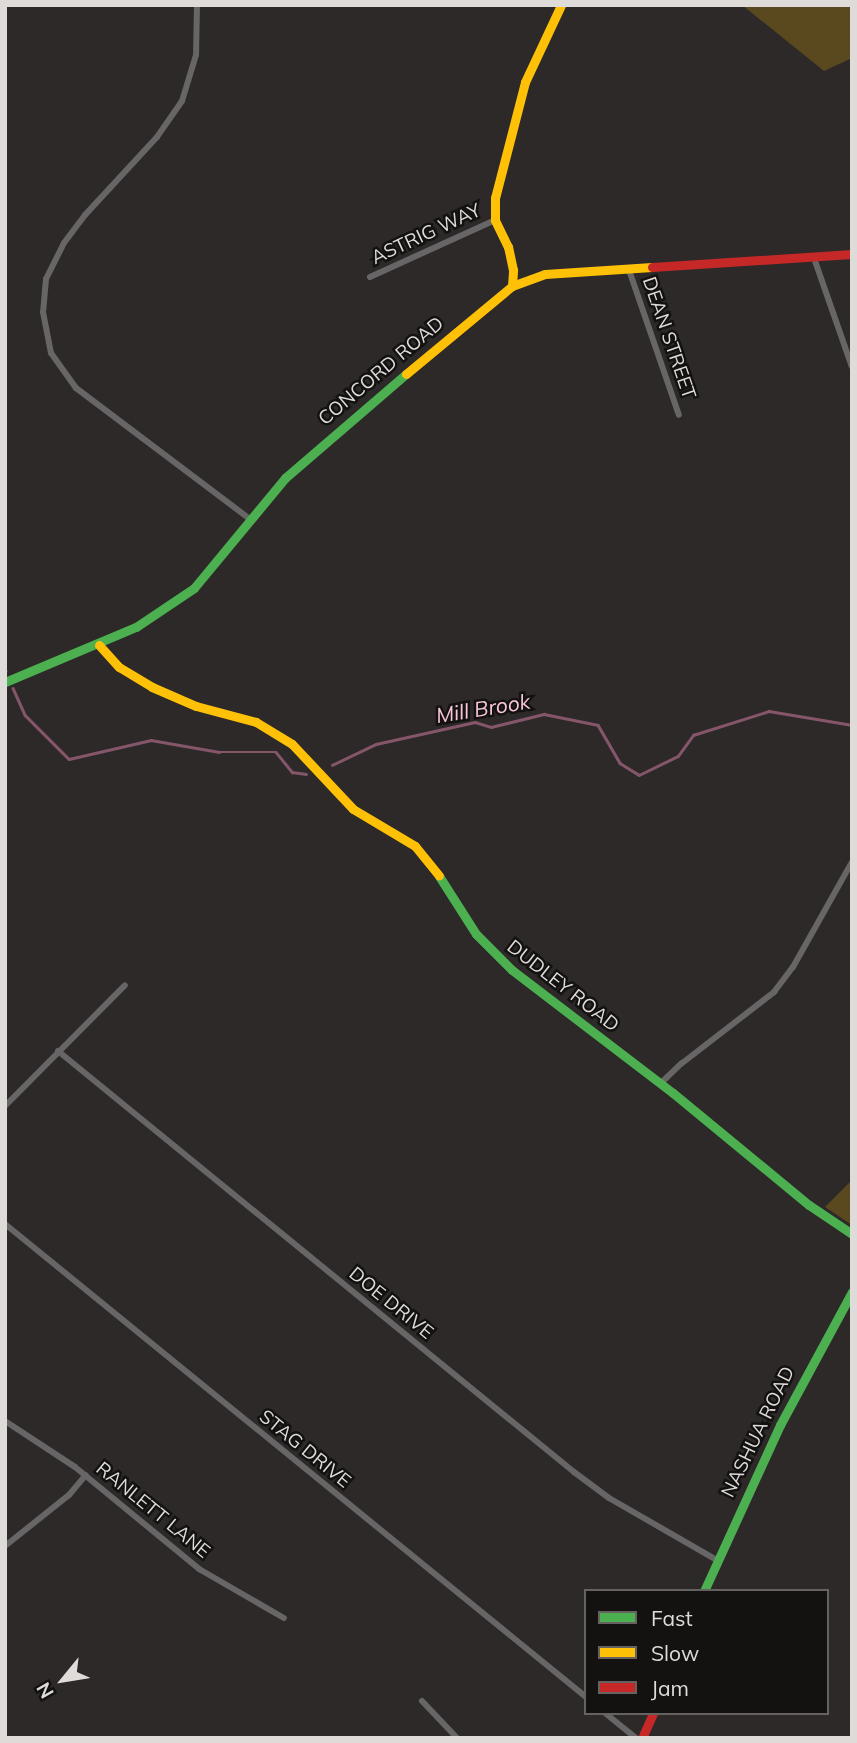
<!DOCTYPE html>
<style>
body{margin:0}
#map{position:relative;width:857px;height:1743px;overflow:hidden;background:#2c2928;font-family:Mulish,sans-serif}
div>[style]{position:absolute}
.green>*{inset:0;background:#5a481f}
.stream>*{height:2.5px;margin:-1.25px;padding:0 1.25px;transform-origin:1.25px;border-radius:1.25px;background:#85566a}
.street>*{height:6px;margin:-3px;padding:0 3px;transform-origin:3px;border-radius:3px;background:#676565}
.fast>*{height:9px;margin:-4.5px;padding:0 4.5px;transform-origin:4.5px;border-radius:4.5px;background:#4caf50}
.slow>*{height:9px;margin:-4.5px;padding:0 4.5px;transform-origin:4.5px;border-radius:4.5px;background:#ffc107}
.jam>*{height:9px;margin:-4.5px;padding:0 4.5px;transform-origin:4.5px;border-radius:4.5px;background:#c62828}
span{translate:-50% -50%;white-space:nowrap;text-align:center;line-height:1.15;-webkit-text-stroke:5px #141211;paint-order:stroke}
.street-label{font-size:19px;color:#dedbd9}
.water-label{font-size:21px;color:#f8c5da;font-style:italic}
.frame{position:absolute;inset:0;border:7px solid #dedbd9;pointer-events:none}
.legend{position:absolute;left:584px;top:1589px;width:245px;height:126px;box-sizing:border-box;background:#141211;border:2px solid #656261;margin:0;padding:9px 12px;list-style:none;font-size:21px;color:#dedbd9}
.legend li{display:flex;align-items:center;gap:14px;height:35px}
.legend b{width:35px;border:2px solid #656261}
.north{position:absolute;left:28px;top:1645px;width:70px;height:70px;-webkit-text-stroke:5px #141211;paint-order:stroke;rotate:240deg;font-size:19px;font-weight:700;line-height:28px;text-align:center;color:#dedbd9}
.north::after{content:'';display:block;margin:auto;width:24px;height:32px;background:#dedbd9;clip-path:polygon(50% 0,100% 100%,50% 72%,0 100%)}
</style>
<div id="map">
<div class="green">
<i style="clip-path:polygon(742px 5px,852px 5px,852px 58px,824px 71px)"></i>
<i style="clip-path:polygon(852px 1180px,852px 1225px,825px 1207px)"></i>
</div>
<div class="stream">
<i style="left:5px;top:670px;width:1px;rotate:45deg"></i>
<i style="left:13px;top:688px;width:30px;rotate:66deg"></i>
<i style="left:25px;top:715px;width:62px;rotate:45deg"></i>
<i style="left:69px;top:759px;width:84px;rotate:-13deg"></i>
<i style="left:151px;top:740px;width:69px;rotate:10deg"></i>
<i style="left:219px;top:752px;width:57px"></i>
<i style="left:276px;top:752px;width:26px;rotate:51deg"></i>
<i style="left:292px;top:772px;width:14px;rotate:8deg"></i>
<i style="left:332px;top:765px;width:49px;rotate:-25.5deg"></i>
<i style="left:376px;top:744px;width:101px;rotate:-12.5deg"></i>
<i style="left:475px;top:722px;width:17px;rotate:17deg"></i>
<i style="left:491px;top:727px;width:55px;rotate:-13.8deg"></i>
<i style="left:544px;top:714px;width:55px;rotate:11.5deg"></i>
<i style="left:598px;top:725px;width:44px;rotate:59.9deg"></i>
<i style="left:620px;top:763px;width:22px;rotate:32deg"></i>
<i style="left:639px;top:775px;width:43px;rotate:-26deg"></i>
<i style="left:678px;top:756px;width:26px;rotate:-54deg"></i>
<i style="left:693px;top:735px;width:80px;rotate:-17.5deg"></i>
<i style="left:769px;top:711px;width:84px;rotate:9.6deg"></i>
</div>
<div class="street">
<i style="left:197px;top:5px;width:50px;rotate:91.1deg"></i>
<i style="left:196px;top:55px;width:48px;rotate:106.9deg"></i>
<i style="left:182px;top:101px;width:44px;rotate:124.8deg"></i>
<i style="left:157px;top:137px;width:106px;rotate:132.7deg"></i>
<i style="left:85px;top:215px;width:35px;rotate:127deg"></i>
<i style="left:64px;top:243px;width:40px;rotate:116.6deg"></i>
<i style="left:46px;top:279px;width:33px;rotate:95deg"></i>
<i style="left:43px;top:312px;width:42px;rotate:79deg"></i>
<i style="left:51px;top:353px;width:43px;rotate:54.5deg"></i>
<i style="left:76px;top:388px;width:219px;rotate:37deg"></i>
<i style="left:814px;top:258px;width:115px;rotate:70.8deg"></i>
<i style="left:629px;top:270px;width:153px;rotate:71deg"></i>
<i style="left:370px;top:277px;width:137px;rotate:-24.5deg"></i>
<i style="left:58px;top:1051px;width:666px;rotate:39.21deg"></i>
<i style="left:574px;top:1472px;width:44px;rotate:36.6deg"></i>
<i style="left:609px;top:1498px;width:125px;rotate:29.9deg"></i>
<i style="left:661px;top:1083px;width:28px;rotate:-44deg"></i>
<i style="left:681px;top:1064px;width:118px;rotate:-37.7deg"></i>
<i style="left:774px;top:992px;width:31px;rotate:-53deg"></i>
<i style="left:793px;top:967px;width:120px;rotate:-60.7deg"></i>
<i style="left:5px;top:1106px;width:170px;rotate:-45.2deg"></i>
<i style="left:5px;top:1224px;width:749px;rotate:39.15deg"></i>
<i style="left:5px;top:1421px;width:84px;rotate:33.3deg"></i>
<i style="left:75px;top:1467px;width:161px;rotate:39.4deg"></i>
<i style="left:199px;top:1569px;width:98px;rotate:30deg"></i>
<i style="left:5px;top:1546px;width:82px;rotate:-38.6deg"></i>
<i style="left:69px;top:1495px;width:26px;rotate:-50deg"></i>
<i style="left:422px;top:1701px;width:51px;rotate:46.6deg"></i>
<i style="left:605px;top:1713px;width:40px;rotate:39deg"></i>
</div>
<div class="fast">
<i style="left:5px;top:682px;width:142px;rotate:-22.8deg"></i>
<i style="left:136px;top:627px;width:70px;rotate:-33.9deg"></i>
<i style="left:194px;top:588px;width:143px;rotate:-50.4deg"></i>
<i style="left:285px;top:478px;width:160px;rotate:-40.7deg"></i>
<i style="left:439px;top:876px;width:69px;rotate:57.5deg"></i>
<i style="left:476px;top:934px;width:51px;rotate:45deg"></i>
<i style="left:512px;top:970px;width:203px;rotate:37.4deg"></i>
<i style="left:673px;top:1093px;width:176px;rotate:39.5deg"></i>
<i style="left:809px;top:1205px;width:52px;rotate:34deg"></i>
<i style="left:704px;top:1591px;width:183px;rotate:-65.4deg"></i>
<i style="left:780px;top:1425px;width:151px;rotate:-61.6deg"></i>
</div>
<div class="slow">
<i style="left:512px;top:286px;width:16px;rotate:-86deg"></i>
<i style="left:513px;top:270px;width:24px;rotate:-102deg"></i>
<i style="left:508px;top:247px;width:30px;rotate:-116deg"></i>
<i style="left:495px;top:220px;width:22px;rotate:-90deg"></i>
<i style="left:495px;top:198px;width:120px;rotate:-75.5deg"></i>
<i style="left:525px;top:82px;width:85px;rotate:-64.9deg"></i>
<i style="left:406px;top:374px;width:138px;rotate:-39.7deg"></i>
<i style="left:512px;top:286px;width:35px;rotate:-20deg"></i>
<i style="left:545px;top:274px;width:107px;rotate:-3.7deg"></i>
<i style="left:99px;top:645px;width:30px;rotate:48deg"></i>
<i style="left:119px;top:667px;width:39px;rotate:31deg"></i>
<i style="left:152px;top:687px;width:48px;rotate:23.4deg"></i>
<i style="left:196px;top:706px;width:62px;rotate:14.9deg"></i>
<i style="left:256px;top:722px;width:42px;rotate:31.4deg"></i>
<i style="left:292px;top:744px;width:89px;rotate:46.8deg"></i>
<i style="left:353px;top:809px;width:72px;rotate:30.8deg"></i>
<i style="left:415px;top:846px;width:38px;rotate:51deg"></i>
</div>
<div class="jam">
<i style="left:652px;top:267px;width:200px;rotate:-3.7deg"></i>
<i style="left:642px;top:1738px;width:27px;rotate:-66deg"></i>
</div>
<div class="street-label">
<span style="left:426px;top:234px;rotate:-25deg">ASTRIG WAY</span>
<span style="left:669px;top:338px;rotate:71deg">DEAN STREET</span>
<span style="left:381px;top:371px;rotate:-40deg">CONCORD ROAD</span>
<span style="left:563px;top:986px;rotate:38deg">DUDLEY ROAD</span>
<span style="left:391px;top:1303px;rotate:39deg">DOE DRIVE</span>
<span style="left:758px;top:1432px;rotate:-64deg">NASHUA ROAD</span>
<span style="left:305px;top:1449px;rotate:39deg">STAG DRIVE</span>
<span style="left:153px;top:1510px;rotate:39deg">RANLETT LANE</span>
</div>
<div class="water-label">
<span style="left:483px;top:708px;rotate:-9deg">Mill Brook</span>
</div>
<div class="frame"></div>
<ul class="legend">
<li><b style="height:9px;background:#4caf50"></b>Fast</li>
<li><b style="height:9px;background:#ffc107"></b>Slow</li>
<li><b style="height:9px;background:#c62828"></b>Jam</li>
</ul>
<div class="north">N</div>
</div>
